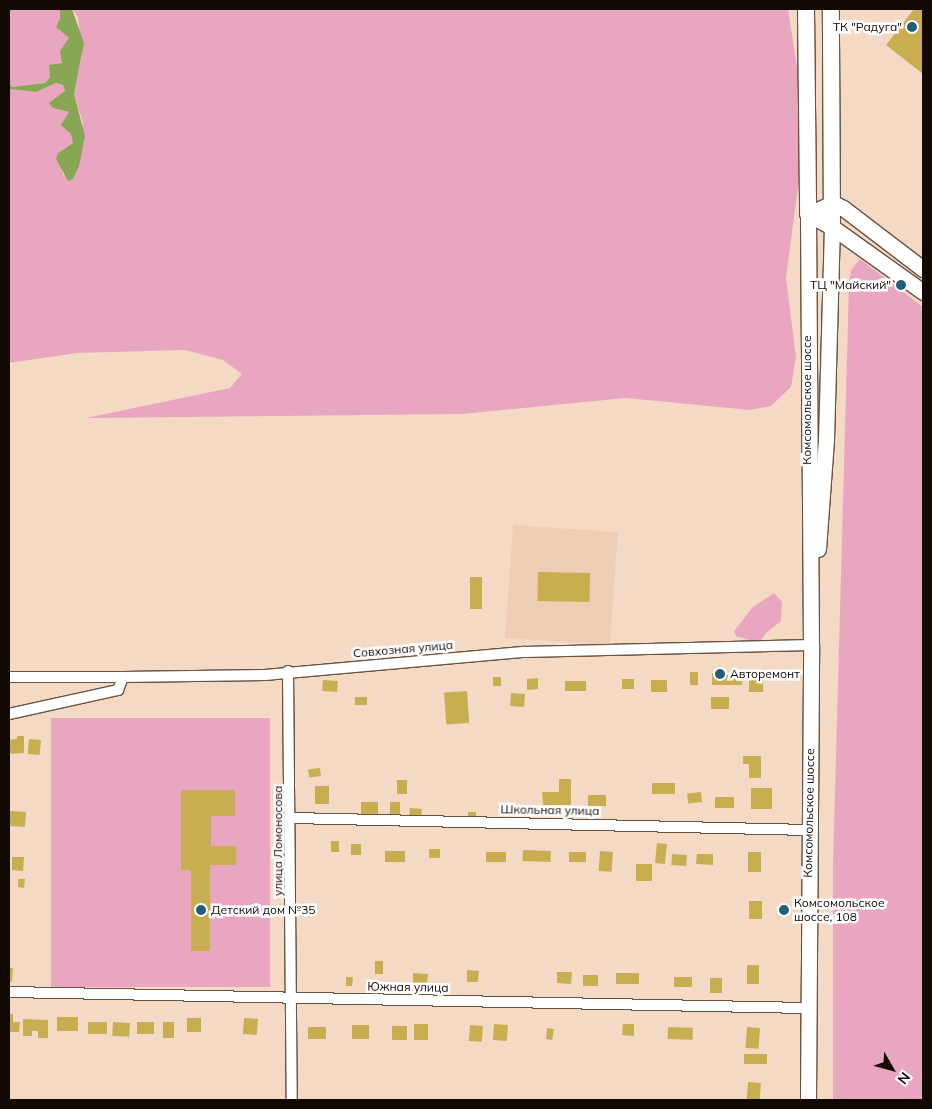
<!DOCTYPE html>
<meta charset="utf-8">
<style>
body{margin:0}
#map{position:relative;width:932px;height:1109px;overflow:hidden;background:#f4dac5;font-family:Mulish,sans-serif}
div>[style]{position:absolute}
.built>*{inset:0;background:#edcdb3;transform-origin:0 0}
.green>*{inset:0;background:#e9a6c0;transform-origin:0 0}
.water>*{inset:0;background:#88a754}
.building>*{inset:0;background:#c9ae51;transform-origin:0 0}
.roads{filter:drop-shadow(1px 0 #695341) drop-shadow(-1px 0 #695341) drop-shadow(0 1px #695341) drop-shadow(0 -1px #695341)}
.street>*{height:10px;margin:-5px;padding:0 5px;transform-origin:5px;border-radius:5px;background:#fff}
.secondary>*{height:15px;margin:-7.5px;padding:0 7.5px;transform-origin:7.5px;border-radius:7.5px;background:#fff}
.primary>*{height:16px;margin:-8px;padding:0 8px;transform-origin:8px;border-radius:8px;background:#fff}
.dots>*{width:14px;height:14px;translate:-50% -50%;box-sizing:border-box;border:2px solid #fff;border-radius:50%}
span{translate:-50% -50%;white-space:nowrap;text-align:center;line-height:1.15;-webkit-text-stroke:5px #fff;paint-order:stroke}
.poi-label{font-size:12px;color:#120904}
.right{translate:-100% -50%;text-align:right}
.left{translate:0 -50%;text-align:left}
.street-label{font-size:12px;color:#120904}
.frame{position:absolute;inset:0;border:10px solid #120904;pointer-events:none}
.north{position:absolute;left:867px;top:1044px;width:50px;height:50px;-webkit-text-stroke:4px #fff;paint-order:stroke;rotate:128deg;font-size:14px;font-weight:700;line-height:20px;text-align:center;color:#120904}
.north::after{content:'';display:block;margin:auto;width:18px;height:22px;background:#120904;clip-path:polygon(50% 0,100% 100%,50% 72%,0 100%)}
</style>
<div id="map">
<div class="built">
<i style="left:513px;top:525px;width:105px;height:113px;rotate:4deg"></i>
</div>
<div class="green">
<i style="clip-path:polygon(9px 9px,60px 9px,60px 19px,69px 38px,62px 62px,45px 83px,12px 87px,9px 83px)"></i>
<i style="clip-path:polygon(72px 9px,788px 9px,806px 126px,786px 278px,796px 357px,791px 387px,771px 406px,750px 410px,626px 398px,461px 414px,86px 418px,230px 388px,242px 374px,223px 360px,185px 350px,77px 353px,9px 363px,9px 89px,36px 92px,56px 83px,63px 85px,65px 91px,53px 108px,69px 112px,73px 143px,58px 153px,64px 177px,83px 123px,74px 94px,82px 54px,78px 17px)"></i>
<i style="clip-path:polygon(860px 259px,923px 307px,923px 1100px,833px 1100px,833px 865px,849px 284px,851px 270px)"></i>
<i style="clip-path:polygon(774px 593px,782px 602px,781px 621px,766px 633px,759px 643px,736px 636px,734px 631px,753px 607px)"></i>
<i style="left:270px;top:718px;width:269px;height:219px;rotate:90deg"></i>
</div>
<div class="water">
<i style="clip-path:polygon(60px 9px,72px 9px,84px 43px,74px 94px,85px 136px,79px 166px,73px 179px,68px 181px,56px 159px,58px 153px,73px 143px,71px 134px,61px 125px,69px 112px,53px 108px,49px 103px,65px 91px,63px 85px,56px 83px,36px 92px,9px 89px,9px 83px,12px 87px,45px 83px,50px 77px,49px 65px,62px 63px,60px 51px,69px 38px,56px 27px,60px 19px)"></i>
</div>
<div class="building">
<i style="clip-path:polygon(914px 9px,923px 9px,923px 74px,886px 45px)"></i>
<i style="left:538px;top:572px;width:52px;height:29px;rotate:1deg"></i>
<i style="left:470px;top:577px;width:12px;height:32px"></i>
<i style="left:690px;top:672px;width:8px;height:13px"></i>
<i style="left:712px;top:673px;width:30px;height:12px"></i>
<i style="left:493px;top:677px;width:8px;height:9px"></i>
<i style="clip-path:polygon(538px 678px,538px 689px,527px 690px,527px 679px)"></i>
<i style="left:634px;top:679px;width:10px;height:12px;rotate:90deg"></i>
<i style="left:323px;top:680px;width:15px;height:11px;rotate:4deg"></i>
<i style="left:667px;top:680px;width:12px;height:16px;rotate:90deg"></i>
<i style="left:749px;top:680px;width:14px;height:12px"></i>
<i style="left:565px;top:681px;width:21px;height:10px"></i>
<i style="left:467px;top:691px;width:32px;height:23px;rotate:86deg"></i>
<i style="left:511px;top:693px;width:14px;height:13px;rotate:4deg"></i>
<i style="left:367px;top:697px;width:8px;height:12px;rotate:90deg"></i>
<i style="left:711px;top:697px;width:18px;height:12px"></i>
<i style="clip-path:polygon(17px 736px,24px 736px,24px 753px,9px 754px,9px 740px,17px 739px)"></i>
<i style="left:29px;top:739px;width:12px;height:15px;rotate:5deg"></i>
<i style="clip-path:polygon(743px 756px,761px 756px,761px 778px,749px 778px,749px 764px,743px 764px)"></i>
<i style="left:320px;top:768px;width:8px;height:12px;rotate:83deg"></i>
<i style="clip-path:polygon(559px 779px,571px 779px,571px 805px,543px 805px,542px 792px,559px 792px)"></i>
<i style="left:397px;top:780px;width:10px;height:14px"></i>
<i style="left:652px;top:783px;width:23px;height:11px"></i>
<i style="left:315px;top:786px;width:14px;height:18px"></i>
<i style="left:751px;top:788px;width:21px;height:21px"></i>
<i style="clip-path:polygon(181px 790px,235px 790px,235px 816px,211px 816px,211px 846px,236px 846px,236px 865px,210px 865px,210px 951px,191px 951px,191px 870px,181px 870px)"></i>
<i style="left:701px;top:792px;width:10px;height:14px;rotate:84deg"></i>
<i style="left:588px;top:795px;width:18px;height:11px"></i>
<i style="left:715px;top:797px;width:19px;height:11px"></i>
<i style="left:361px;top:802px;width:17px;height:12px"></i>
<i style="left:390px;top:802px;width:10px;height:16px"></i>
<i style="left:410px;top:808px;width:12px;height:8px;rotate:5deg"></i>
<i style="left:10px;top:811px;width:16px;height:15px;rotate:4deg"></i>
<i style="left:468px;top:812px;width:8px;height:7px"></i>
<i style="left:331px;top:841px;width:8px;height:11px"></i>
<i style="left:657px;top:843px;width:10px;height:20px;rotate:6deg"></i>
<i style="left:351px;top:844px;width:10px;height:11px"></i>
<i style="left:429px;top:849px;width:11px;height:9px"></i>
<i style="left:523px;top:850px;width:28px;height:11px;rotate:2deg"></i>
<i style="left:385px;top:851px;width:20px;height:11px"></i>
<i style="left:600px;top:851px;width:13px;height:20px;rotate:4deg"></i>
<i style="left:486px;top:852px;width:20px;height:10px"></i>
<i style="left:569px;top:852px;width:17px;height:10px"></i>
<i style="left:748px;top:852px;width:13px;height:20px"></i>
<i style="left:672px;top:854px;width:15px;height:11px;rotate:4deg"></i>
<i style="clip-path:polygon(697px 854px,713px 854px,713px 865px,696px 864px)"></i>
<i style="clip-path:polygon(12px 857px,24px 857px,23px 871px,12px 870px)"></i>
<i style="left:636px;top:864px;width:16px;height:17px"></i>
<i style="clip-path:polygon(18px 879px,25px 879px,24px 888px,18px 887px)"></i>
<i style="left:749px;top:901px;width:13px;height:18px"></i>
<i style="left:375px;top:961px;width:8px;height:13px"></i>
<i style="left:747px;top:965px;width:12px;height:19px"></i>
<i style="clip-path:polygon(9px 968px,13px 968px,12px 982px,9px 982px)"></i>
<i style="clip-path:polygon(467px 970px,479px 971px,478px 982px,467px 982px)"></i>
<i style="clip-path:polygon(557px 972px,572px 972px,571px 984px,557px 983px)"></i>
<i style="clip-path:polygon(413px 973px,428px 974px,427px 984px,413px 984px)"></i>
<i style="left:616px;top:973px;width:23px;height:11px"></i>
<i style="left:583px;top:975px;width:15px;height:11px"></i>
<i style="clip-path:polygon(346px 977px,353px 977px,352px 986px,346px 986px)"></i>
<i style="left:674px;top:977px;width:18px;height:10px"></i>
<i style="left:710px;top:978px;width:12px;height:15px"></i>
<i style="clip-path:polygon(9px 1014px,13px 1014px,13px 1022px,20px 1022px,19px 1032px,9px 1032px)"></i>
<i style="left:57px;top:1017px;width:21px;height:14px"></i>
<i style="left:187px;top:1018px;width:14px;height:14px"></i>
<i style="left:244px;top:1018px;width:14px;height:16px;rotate:4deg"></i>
<i style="clip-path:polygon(23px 1019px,48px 1020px,48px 1038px,38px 1038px,38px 1031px,32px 1031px,32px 1036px,23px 1036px)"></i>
<i style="left:88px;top:1022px;width:19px;height:12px"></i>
<i style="left:113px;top:1022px;width:17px;height:14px;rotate:3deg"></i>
<i style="left:137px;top:1022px;width:17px;height:12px"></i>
<i style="left:163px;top:1022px;width:11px;height:16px"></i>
<i style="left:414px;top:1024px;width:14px;height:16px"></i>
<i style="left:494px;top:1024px;width:14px;height:16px;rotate:4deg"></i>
<i style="clip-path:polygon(623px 1024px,634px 1024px,634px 1036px,622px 1035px)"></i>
<i style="left:352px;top:1025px;width:17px;height:14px"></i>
<i style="left:470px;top:1025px;width:13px;height:16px;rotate:4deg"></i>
<i style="left:392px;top:1026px;width:15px;height:14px"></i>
<i style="left:308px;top:1027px;width:18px;height:12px"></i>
<i style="left:668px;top:1027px;width:25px;height:12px;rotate:2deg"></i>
<i style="left:747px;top:1027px;width:13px;height:21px;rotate:4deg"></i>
<i style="clip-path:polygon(547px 1028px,554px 1029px,552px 1040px,546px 1039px)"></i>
<i style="left:744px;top:1054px;width:23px;height:10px"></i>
<i style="left:748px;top:1082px;width:13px;height:18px;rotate:4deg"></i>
</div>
<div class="roads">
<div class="street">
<i style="left:288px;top:671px;width:429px;rotate:89.5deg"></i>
<i style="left:9px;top:677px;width:114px"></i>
<i style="left:9px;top:714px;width:112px;rotate:-12.4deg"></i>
<i style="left:118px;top:690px;width:14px;rotate:-69deg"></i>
<i style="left:123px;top:677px;width:142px;rotate:-0.8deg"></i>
<i style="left:265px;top:675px;width:261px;rotate:-5.1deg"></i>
<i style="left:525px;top:652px;width:286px;rotate:-1.4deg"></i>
<i style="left:292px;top:818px;width:516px;rotate:1.33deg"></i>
<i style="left:9px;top:992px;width:799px;rotate:1.15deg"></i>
</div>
<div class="secondary">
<i style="left:818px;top:549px;width:109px;rotate:-85.8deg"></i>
<i style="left:826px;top:440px;width:213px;rotate:-88.4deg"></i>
<i style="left:832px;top:227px;width:112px;rotate:35.5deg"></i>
<i style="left:808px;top:1100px;width:455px;rotate:-89.6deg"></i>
<i style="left:811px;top:645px;width:431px;rotate:-90.4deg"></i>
<i style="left:808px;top:214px;width:27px;rotate:-24deg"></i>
<i style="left:833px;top:203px;width:11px;rotate:27deg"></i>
<i style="left:843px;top:208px;width:101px;rotate:37.3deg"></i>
</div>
<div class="primary">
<i style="left:806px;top:9px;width:205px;rotate:89.4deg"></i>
<i style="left:808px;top:214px;width:27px;rotate:28deg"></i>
<i style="left:832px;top:227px;width:218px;rotate:-90.3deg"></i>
</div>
</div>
<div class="dots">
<i style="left:912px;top:27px;background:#205f75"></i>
<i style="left:901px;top:285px;background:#205f75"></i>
<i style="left:720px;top:674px;background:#205f75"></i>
<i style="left:201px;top:910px;background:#205f75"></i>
<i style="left:784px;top:910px;background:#205f75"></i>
</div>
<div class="poi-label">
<span class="right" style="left:902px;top:27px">ТК "Радуга"</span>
<span class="right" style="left:891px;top:285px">ТЦ "Майский"</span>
<span class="left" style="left:730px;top:674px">Авторемонт</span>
<span class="left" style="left:794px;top:910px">Комсомольское<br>шоссе, 108</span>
<span class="left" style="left:211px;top:910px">Детский дом №35</span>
</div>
<div class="street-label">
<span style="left:807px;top:400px;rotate:-90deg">Комсомольское шоссе</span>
<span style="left:403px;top:649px;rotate:-5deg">Совхозная улица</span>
<span style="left:550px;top:810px;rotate:1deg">Школьная улица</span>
<span style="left:809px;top:813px;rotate:-89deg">Комсомольское шоссе</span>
<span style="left:278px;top:841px;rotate:-90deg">улица Ломоносова</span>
<span style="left:408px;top:987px;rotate:1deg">Южная улица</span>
</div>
<div class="frame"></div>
<div class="north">N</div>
</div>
